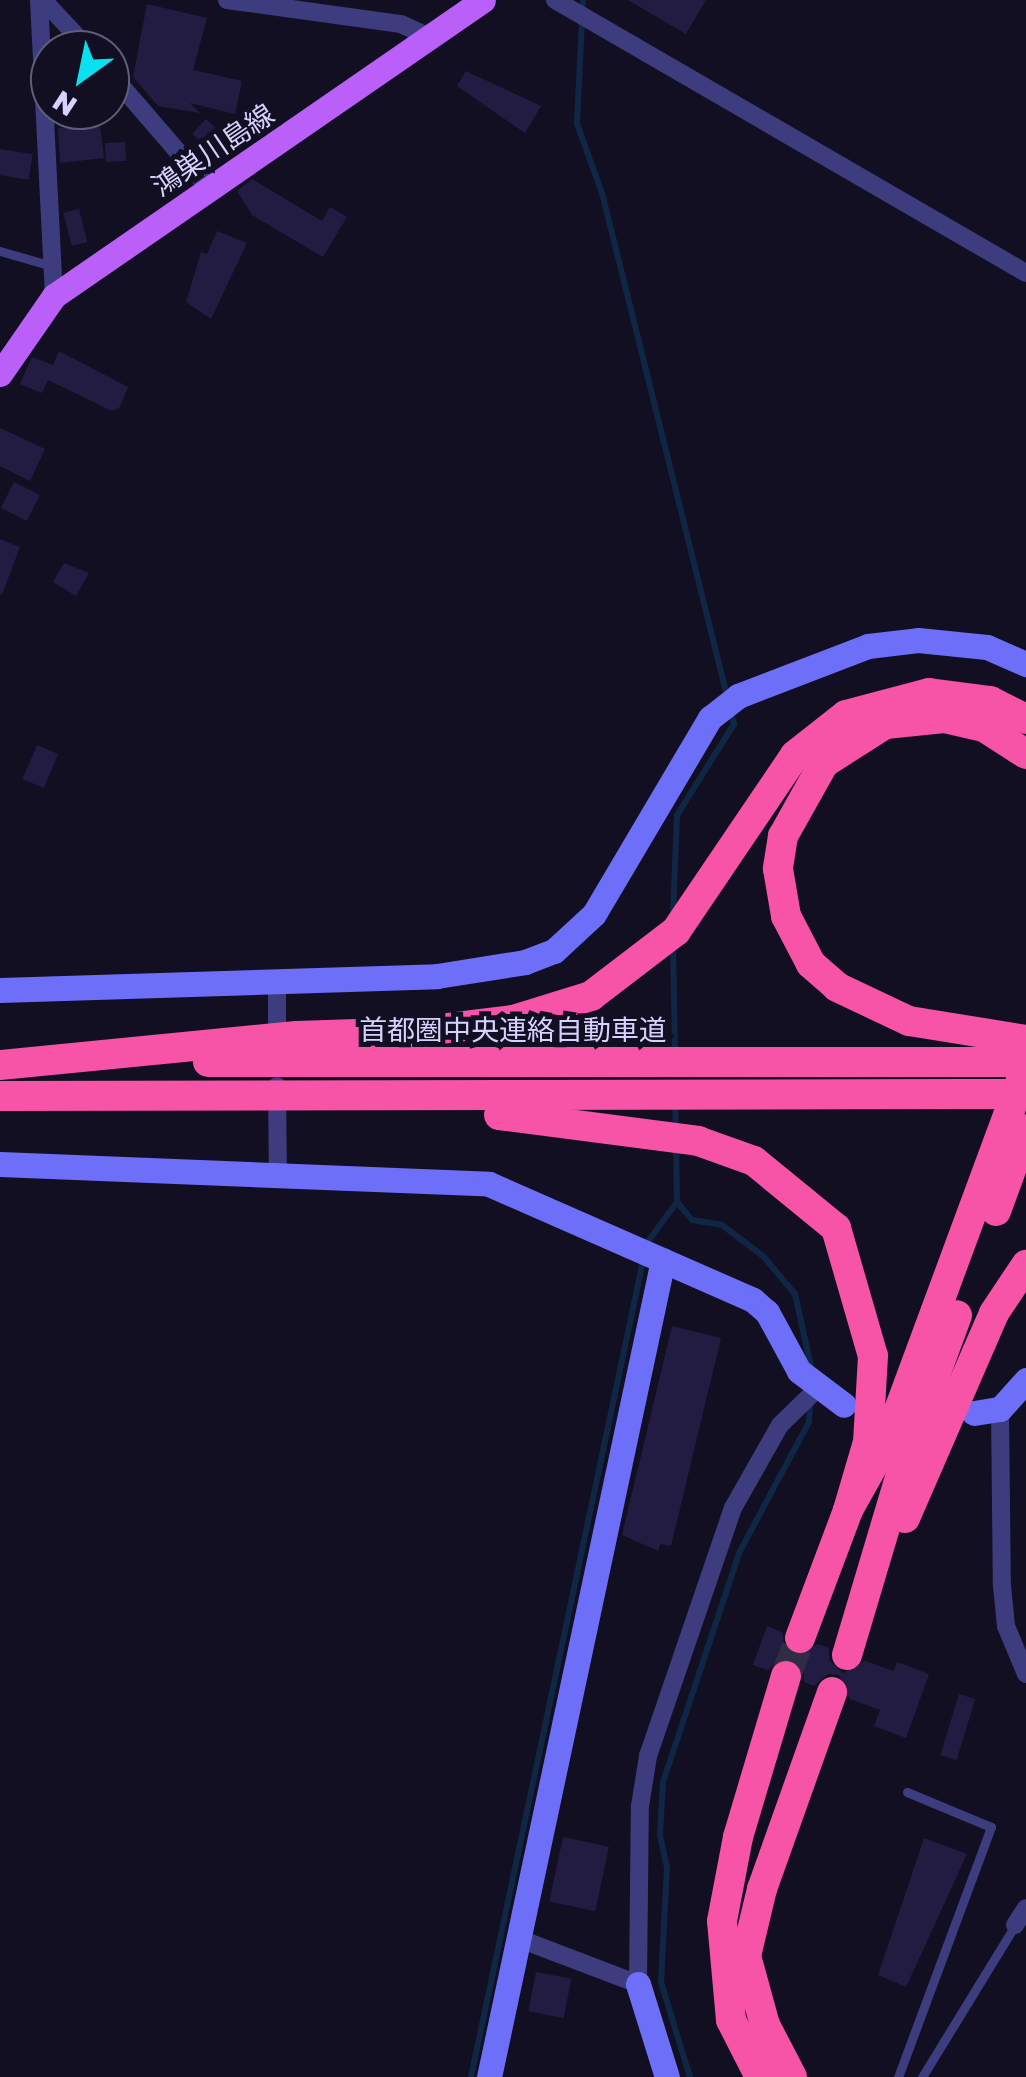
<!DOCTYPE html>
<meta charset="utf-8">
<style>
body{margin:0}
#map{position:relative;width:1026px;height:2077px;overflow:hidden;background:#120f22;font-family:"Golos Text","Noto Sans JP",sans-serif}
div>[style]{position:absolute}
.stream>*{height:6px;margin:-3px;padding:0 3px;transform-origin:3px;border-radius:3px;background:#102645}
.building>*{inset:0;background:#231c42;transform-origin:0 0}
.highway-tunnel>*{height:30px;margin-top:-15px;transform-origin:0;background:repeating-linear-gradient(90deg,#2f2c43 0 30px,transparent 0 45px)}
.lane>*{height:9px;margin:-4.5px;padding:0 4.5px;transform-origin:4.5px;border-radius:4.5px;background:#3d3c7f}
.street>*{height:18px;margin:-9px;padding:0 9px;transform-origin:9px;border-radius:9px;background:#3d3c7f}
.secondary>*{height:25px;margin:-12.5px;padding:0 12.5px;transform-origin:12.5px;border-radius:12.5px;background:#6e6ff8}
.primary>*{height:25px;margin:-12.5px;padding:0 12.5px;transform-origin:12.5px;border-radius:12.5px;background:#ba5ff8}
.highway>*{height:30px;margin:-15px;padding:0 15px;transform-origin:15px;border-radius:15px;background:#f753a7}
.highway-bridge>*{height:30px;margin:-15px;padding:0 15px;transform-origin:15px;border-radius:15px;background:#f753a7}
span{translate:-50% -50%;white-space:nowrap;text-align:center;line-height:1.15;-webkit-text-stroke:10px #120f22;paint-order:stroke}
.street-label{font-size:28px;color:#d6d2fd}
.north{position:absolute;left:30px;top:30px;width:100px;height:100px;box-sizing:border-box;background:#120f22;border:2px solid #605d7a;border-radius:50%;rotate:213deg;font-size:28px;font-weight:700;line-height:40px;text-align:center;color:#d6d2fd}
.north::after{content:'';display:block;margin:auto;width:35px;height:45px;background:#0be0f0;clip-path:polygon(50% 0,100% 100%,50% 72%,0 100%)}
</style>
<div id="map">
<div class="stream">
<i style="left:583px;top:0;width:124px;rotate:92.8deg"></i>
<i style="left:577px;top:124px;width:73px;rotate:70.1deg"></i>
<i style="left:602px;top:193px;width:518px;rotate:76.04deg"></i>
<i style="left:673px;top:914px;width:99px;rotate:-87.7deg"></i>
<i style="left:677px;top:815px;width:107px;rotate:-57.9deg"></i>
<i style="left:734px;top:724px;width:16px;rotate:-104deg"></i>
<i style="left:673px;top:946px;width:108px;rotate:88.9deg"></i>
<i style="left:675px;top:1101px;width:28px;rotate:88deg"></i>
<i style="left:677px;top:1202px;width:23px;rotate:50deg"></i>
<i style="left:692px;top:1220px;width:30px;rotate:9deg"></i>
<i style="left:722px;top:1225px;width:51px;rotate:37.1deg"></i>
<i style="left:763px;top:1256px;width:50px;rotate:49.9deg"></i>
<i style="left:795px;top:1294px;width:79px;rotate:77.6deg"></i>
<i style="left:646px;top:1244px;width:52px;rotate:-53.6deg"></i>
<i style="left:677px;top:1202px;width:56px;rotate:-91deg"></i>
<i style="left:471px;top:2077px;width:834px;rotate:-78.1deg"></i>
<i style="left:690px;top:2077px;width:99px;rotate:-107deg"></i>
<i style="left:661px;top:1982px;width:114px;rotate:-87deg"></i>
<i style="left:667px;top:1868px;width:35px;rotate:-102deg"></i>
<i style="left:660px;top:1834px;width:52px;rotate:-86.7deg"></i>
<i style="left:663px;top:1782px;width:241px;rotate:-71.6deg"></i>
<i style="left:739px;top:1553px;width:149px;rotate:-61.9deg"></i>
<i style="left:809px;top:1422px;width:18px;rotate:-87deg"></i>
</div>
<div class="building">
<i style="clip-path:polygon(628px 0,706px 0,686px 34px)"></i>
<i style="clip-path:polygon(147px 4px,207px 18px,193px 70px,242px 81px,235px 114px,190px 103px,200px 113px,158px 106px,133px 77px)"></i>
<i style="clip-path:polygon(466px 71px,541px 106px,525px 133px,457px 86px)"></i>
<i style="left:206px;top:119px;width:26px;height:20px;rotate:43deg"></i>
<i style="clip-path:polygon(77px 126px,100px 127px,104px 158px,60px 163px,58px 128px)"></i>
<i style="left:125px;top:142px;width:19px;height:20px;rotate:87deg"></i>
<i style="left:0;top:149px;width:33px;height:26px;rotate:9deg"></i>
<i style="clip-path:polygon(252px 179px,322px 221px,330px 207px,347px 217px,323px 257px,252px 215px,237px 191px)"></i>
<i style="left:79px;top:209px;width:34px;height:16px;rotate:76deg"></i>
<i style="clip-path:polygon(217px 231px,247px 243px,211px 319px,186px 302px,201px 252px,207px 254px)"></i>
<i style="clip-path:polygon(59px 351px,128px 387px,120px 407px,112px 411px,48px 380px,42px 393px,20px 384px,32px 357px,53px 365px)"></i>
<i style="clip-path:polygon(0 428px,45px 449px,30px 481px,0 466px)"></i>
<i style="left:14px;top:482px;width:29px;height:29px;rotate:27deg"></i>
<i style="clip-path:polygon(0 539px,20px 547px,2px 595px,0 594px)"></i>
<i style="clip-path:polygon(64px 563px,89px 573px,76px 596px,53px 582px)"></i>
<i style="left:37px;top:745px;width:23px;height:37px;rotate:23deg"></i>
<i style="clip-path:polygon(672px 1326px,721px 1338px,671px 1546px,660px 1544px,658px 1551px,622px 1535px)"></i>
<i style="clip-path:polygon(767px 1626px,782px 1632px,785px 1649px,794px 1656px,818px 1644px,829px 1648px,829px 1660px,843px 1673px,865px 1661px,894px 1671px,897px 1662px,929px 1674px,906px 1738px,874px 1726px,880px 1710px,850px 1699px,839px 1675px,828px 1674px,814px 1686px,804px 1682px,804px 1671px,792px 1658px,781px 1658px,768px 1670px,753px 1665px)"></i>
<i style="left:959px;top:1694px;width:17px;height:64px;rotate:17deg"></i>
<i style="left:563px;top:1837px;width:47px;height:66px;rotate:12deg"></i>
<i style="clip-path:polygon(924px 1838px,967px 1854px,906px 1987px,878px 1975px)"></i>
<i style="left:536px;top:1972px;width:36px;height:40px;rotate:11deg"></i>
</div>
<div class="highway-tunnel">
<i style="left:786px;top:1676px;width:40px;rotate:-69.8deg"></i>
</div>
<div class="lane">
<i style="left:0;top:251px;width:54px;rotate:16.1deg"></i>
<i style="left:898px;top:2077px;width:267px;rotate:-69.6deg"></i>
<i style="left:991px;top:1827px;width:91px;rotate:-157.4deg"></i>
<i style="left:922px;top:2077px;width:178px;rotate:-58.5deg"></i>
</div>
<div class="street">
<i style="left:39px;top:0;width:296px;rotate:87.1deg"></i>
<i style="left:43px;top:0;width:69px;rotate:46.8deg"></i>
<i style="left:227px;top:0;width:176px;rotate:7.9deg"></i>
<i style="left:401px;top:24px;width:29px;rotate:25deg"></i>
<i style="left:555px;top:0;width:544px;rotate:30.1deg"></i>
<i style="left:110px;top:73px;width:153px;rotate:49.2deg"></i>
<i style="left:277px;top:982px;width:63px;rotate:90deg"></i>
<i style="left:277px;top:1086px;width:90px;rotate:89.4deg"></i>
<i style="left:1000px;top:1409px;width:177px;rotate:89.4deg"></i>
<i style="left:1002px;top:1586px;width:40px;rotate:84.3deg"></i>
<i style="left:1006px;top:1626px;width:52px;rotate:67.4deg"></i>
<i style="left:1015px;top:1925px;width:20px;rotate:-57deg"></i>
<i style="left:520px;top:1939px;width:126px;rotate:20.9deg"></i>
<i style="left:638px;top:1984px;width:178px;rotate:-89.4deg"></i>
<i style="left:640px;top:1806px;width:51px;rotate:-80.9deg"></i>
<i style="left:648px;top:1756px;width:262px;rotate:-71.1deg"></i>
<i style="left:733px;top:1508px;width:95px;rotate:-60.5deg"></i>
<i style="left:780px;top:1425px;width:50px;rotate:-44.2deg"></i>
</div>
<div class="secondary">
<i style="left:0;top:990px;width:437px;rotate:-1.8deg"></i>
<i style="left:437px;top:976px;width:89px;rotate:-9deg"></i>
<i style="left:525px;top:962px;width:31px;rotate:-21deg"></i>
<i style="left:554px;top:951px;width:54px;rotate:-42.8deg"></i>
<i style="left:594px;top:914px;width:228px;rotate:-59.4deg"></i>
<i style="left:710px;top:718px;width:36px;rotate:-38deg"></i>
<i style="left:738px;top:696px;width:139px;rotate:-21deg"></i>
<i style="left:868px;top:646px;width:50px;rotate:-6.8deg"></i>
<i style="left:918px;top:640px;width:69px;rotate:5.8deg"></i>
<i style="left:987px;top:647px;width:43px;rotate:23.6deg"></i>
<i style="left:0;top:1164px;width:489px;rotate:2.3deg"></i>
<i style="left:489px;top:1184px;width:288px;rotate:23.7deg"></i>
<i style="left:753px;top:1300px;width:18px;rotate:41deg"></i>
<i style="left:767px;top:1312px;width:67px;rotate:61.5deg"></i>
<i style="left:799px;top:1371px;width:56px;rotate:37.1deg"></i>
<i style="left:974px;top:1413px;width:26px;rotate:-9deg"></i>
<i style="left:1000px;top:1409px;width:39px;rotate:-48deg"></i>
<i style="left:638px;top:1984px;width:97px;rotate:72.7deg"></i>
<i style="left:489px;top:2077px;width:835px;rotate:-77.98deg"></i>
</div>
<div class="primary">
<i style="left:0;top:374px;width:95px;rotate:-55.3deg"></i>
<i style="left:54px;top:296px;width:521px;rotate:-34.6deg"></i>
</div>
<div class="highway">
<i style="left:1026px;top:754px;width:50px;rotate:-147.3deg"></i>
<i style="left:984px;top:727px;width:41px;rotate:-167.3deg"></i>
<i style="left:944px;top:718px;width:59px;rotate:174.2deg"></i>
<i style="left:885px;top:724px;width:72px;rotate:147.4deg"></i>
<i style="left:824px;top:763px;width:84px;rotate:119.3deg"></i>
<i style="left:783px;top:836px;width:33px;rotate:99deg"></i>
<i style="left:778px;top:869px;width:48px;rotate:80.3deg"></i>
<i style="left:786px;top:916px;width:54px;rotate:62.5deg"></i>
<i style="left:811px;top:964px;width:35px;rotate:41deg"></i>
<i style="left:837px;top:987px;width:80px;rotate:25.3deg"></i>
<i style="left:909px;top:1021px;width:119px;rotate:9.2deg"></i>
<i style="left:208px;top:1062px;width:818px"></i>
<i style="left:0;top:1065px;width:298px;rotate:-5.6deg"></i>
<i style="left:297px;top:1036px;width:119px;rotate:-1.9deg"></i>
<i style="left:416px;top:1032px;width:98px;rotate:-7.1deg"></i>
<i style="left:513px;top:1020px;width:82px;rotate:-17.1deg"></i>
<i style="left:591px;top:996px;width:107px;rotate:-37.4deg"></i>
<i style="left:676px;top:931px;width:212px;rotate:-55.9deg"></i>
<i style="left:795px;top:755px;width:65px;rotate:-38.1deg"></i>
<i style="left:846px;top:715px;width:86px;rotate:-14.8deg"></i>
<i style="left:929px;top:693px;width:62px;rotate:7.5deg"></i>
<i style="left:990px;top:701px;width:40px;rotate:26.6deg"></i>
<i style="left:0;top:1096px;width:963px;rotate:-0.12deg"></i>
<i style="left:499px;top:1115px;width:201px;rotate:7.4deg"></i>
<i style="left:698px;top:1141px;width:59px;rotate:19.7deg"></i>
<i style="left:754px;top:1161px;width:106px;rotate:39.3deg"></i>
<i style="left:836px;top:1228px;width:133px;rotate:73.9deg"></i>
<i style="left:873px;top:1356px;width:86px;rotate:93.3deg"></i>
<i style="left:868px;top:1442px;width:71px;rotate:106.4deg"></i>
<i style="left:996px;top:1211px;width:87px;rotate:-69.9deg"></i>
<i style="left:905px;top:1518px;width:223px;rotate:-66.5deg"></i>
<i style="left:994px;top:1313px;width:58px;rotate:-56.3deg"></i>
<i style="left:800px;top:1638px;width:137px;rotate:-69.4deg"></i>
<i style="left:848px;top:1510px;width:84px;rotate:-60.7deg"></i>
<i style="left:889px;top:1437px;width:391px;rotate:-69.7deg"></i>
<i style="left:847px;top:1655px;width:221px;rotate:-73.4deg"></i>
<i style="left:910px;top:1443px;width:136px;rotate:-69.8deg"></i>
<i style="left:760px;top:2077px;width:64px;rotate:-117deg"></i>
<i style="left:731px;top:2020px;width:99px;rotate:-95.2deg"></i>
<i style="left:722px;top:1921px;width:86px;rotate:-79.2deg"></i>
<i style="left:738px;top:1837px;width:168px;rotate:-73.4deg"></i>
<i style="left:792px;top:2077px;width:59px;rotate:-117.4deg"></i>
<i style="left:765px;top:2025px;width:72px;rotate:-105.4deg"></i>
<i style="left:746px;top:1956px;width:69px;rotate:-76.6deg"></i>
<i style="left:762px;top:1889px;width:209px;rotate:-70.4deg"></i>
</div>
<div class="highway-bridge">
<i style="left:963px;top:1094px;width:63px"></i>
</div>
<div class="street-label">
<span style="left:213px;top:150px;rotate:-34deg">鴻巣川島線</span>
<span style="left:513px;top:1030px">首都圏中央連絡自動車道</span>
</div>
<div class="north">N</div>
</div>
